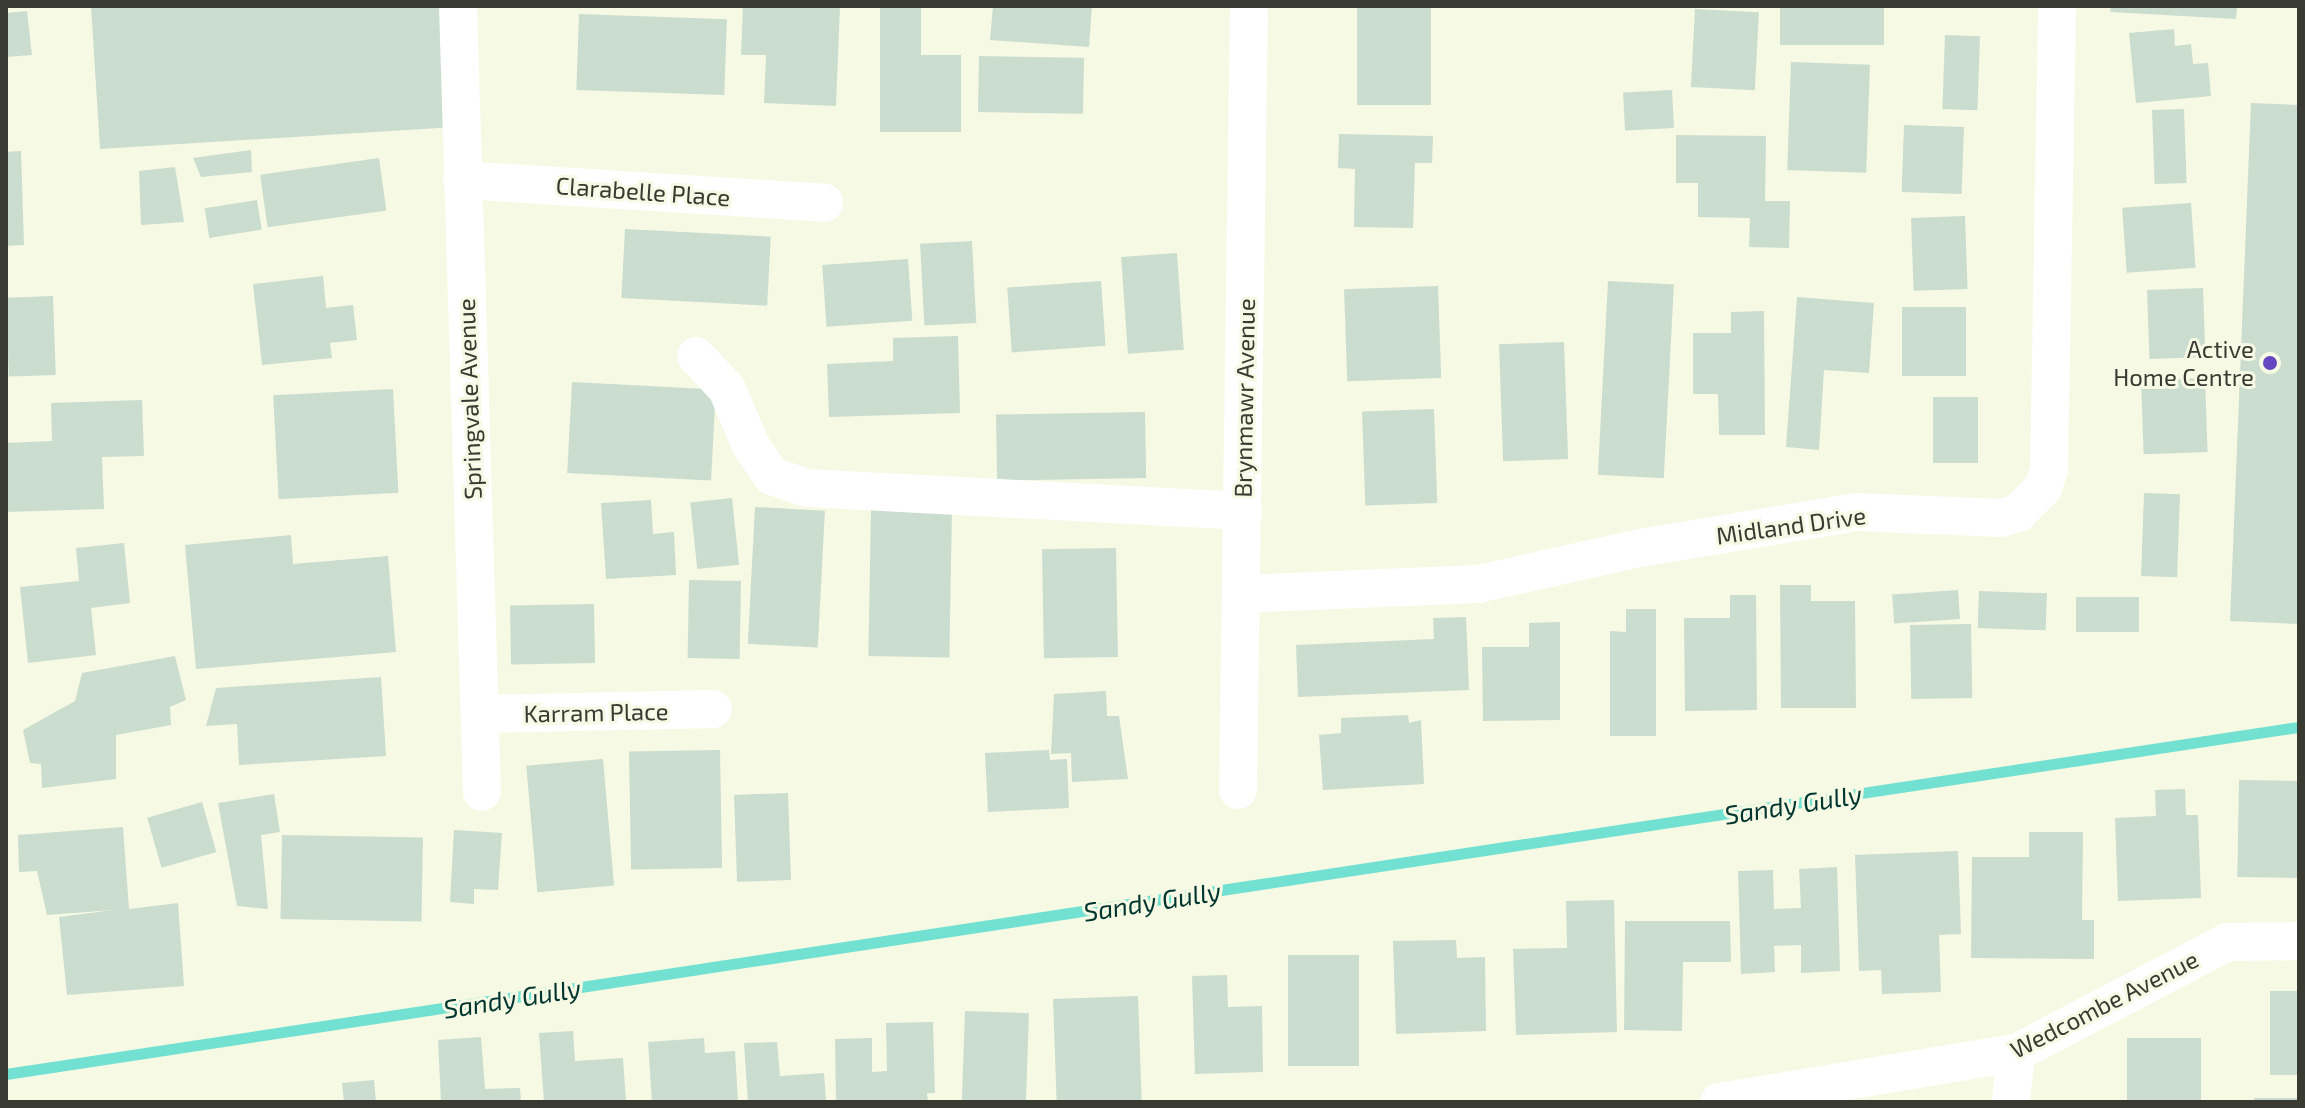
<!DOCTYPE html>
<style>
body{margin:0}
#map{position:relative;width:2305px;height:1108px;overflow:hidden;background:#f6f9e4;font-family:"Exo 2",sans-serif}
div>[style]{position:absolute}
.stream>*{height:11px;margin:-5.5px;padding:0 5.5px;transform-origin:5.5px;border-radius:5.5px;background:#72e1d2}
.building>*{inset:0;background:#cbddce;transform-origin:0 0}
.minor>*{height:38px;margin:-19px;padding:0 19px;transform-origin:19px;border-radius:19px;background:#fff}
.dots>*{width:22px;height:22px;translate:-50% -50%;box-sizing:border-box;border:4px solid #f6f9e4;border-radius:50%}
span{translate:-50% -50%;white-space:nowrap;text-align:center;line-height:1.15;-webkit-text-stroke:6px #f6f9e4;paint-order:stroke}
.street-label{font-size:24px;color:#393a32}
.poi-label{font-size:24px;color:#393a32}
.right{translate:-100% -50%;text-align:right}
.water-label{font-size:26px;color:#003530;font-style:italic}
.frame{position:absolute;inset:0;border:8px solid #393a32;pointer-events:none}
</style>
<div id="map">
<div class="stream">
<i style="left:6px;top:1074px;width:2319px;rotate:-8.61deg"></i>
</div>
<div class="building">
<i style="clip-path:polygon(91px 6px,448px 6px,455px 127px,100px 149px)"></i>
<i style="clip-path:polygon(743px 6px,840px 6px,836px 106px,764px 103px,766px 55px,741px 55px)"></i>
<i style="clip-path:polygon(880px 6px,921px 6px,921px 55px,961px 55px,961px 132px,880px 132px)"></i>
<i style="clip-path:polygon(993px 6px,1092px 6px,1089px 47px,990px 40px)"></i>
<i style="left:1357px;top:6px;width:74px;height:99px"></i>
<i style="left:1780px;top:6px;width:104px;height:39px"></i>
<i style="clip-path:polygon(2111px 6px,2237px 6px,2236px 19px,2110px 12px)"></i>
<i style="left:1695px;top:9px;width:64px;height:78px;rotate:3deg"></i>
<i style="clip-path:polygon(27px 11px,32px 55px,6px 57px,6px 13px)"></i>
<i style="left:579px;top:14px;width:148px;height:76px;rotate:2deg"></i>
<i style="clip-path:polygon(2174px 29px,2175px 46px,2191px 44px,2193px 64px,2208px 63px,2211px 96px,2136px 103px,2129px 33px)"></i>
<i style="left:1945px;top:35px;width:35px;height:74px;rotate:2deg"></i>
<i style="left:979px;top:56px;width:105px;height:56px;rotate:1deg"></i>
<i style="left:1791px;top:62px;width:79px;height:108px;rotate:2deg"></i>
<i style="left:1672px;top:90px;width:38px;height:49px;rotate:87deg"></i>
<i style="clip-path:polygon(2251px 103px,2299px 105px,2299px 624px,2230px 621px)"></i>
<i style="left:2184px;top:109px;width:74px;height:32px;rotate:88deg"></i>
<i style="left:1904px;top:125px;width:60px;height:67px;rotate:2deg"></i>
<i style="clip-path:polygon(1339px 134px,1433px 136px,1432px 163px,1415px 163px,1413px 228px,1354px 227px,1355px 169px,1338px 168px)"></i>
<i style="clip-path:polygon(1676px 135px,1766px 136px,1765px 201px,1790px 201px,1789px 248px,1749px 247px,1750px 218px,1698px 217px,1698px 183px,1676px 183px)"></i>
<i style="clip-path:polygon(251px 150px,252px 172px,201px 177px,193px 158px)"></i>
<i style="clip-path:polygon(21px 151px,24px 245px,6px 246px,6px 152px)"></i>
<i style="left:379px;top:158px;width:53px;height:120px;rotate:82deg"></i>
<i style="clip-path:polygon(175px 167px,184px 222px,141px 225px,139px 171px)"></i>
<i style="left:257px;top:200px;width:30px;height:53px;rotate:81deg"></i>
<i style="left:2191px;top:203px;width:65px;height:69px;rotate:86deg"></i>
<i style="left:1965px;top:216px;width:73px;height:54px;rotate:88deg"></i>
<i style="left:625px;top:229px;width:146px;height:69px;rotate:3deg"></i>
<i style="left:972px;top:241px;width:82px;height:52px;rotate:87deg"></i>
<i style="left:1177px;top:253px;width:97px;height:56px;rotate:86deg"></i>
<i style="left:908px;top:259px;width:62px;height:86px;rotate:86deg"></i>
<i style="clip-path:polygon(323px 276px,326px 308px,353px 305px,357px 340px,330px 343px,332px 358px,262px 365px,253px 284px)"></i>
<i style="left:1101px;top:281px;width:65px;height:94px;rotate:86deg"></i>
<i style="left:1608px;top:281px;width:66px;height:194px;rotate:3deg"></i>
<i style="left:1438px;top:286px;width:92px;height:94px;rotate:88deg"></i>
<i style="left:2203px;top:288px;width:69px;height:56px;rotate:88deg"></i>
<i style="left:53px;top:296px;width:79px;height:47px;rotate:88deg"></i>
<i style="clip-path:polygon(1797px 297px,1874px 303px,1869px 373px,1824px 370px,1819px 450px,1786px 447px)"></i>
<i style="left:1902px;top:307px;width:64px;height:69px"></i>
<i style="clip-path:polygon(1764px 311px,1765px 435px,1719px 435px,1718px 394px,1693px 394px,1693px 333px,1731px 333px,1731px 312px)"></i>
<i style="clip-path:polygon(958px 336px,960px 413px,829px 417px,827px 364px,893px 361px,893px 338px)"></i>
<i style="left:1564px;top:342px;width:117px;height:65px;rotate:88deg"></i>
<i style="left:2205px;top:378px;width:74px;height:64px;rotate:88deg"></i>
<i style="left:572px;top:382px;width:144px;height:91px;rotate:3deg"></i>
<i style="left:393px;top:389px;width:104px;height:120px;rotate:87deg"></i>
<i style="left:1933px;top:397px;width:45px;height:66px"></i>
<i style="clip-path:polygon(142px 400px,144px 456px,102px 457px,104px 509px,6px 512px,6px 443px,52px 441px,51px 403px)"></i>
<i style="left:1434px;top:409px;width:94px;height:72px;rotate:88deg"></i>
<i style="left:1145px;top:412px;width:66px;height:149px;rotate:89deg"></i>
<i style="left:2144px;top:493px;width:36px;height:83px;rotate:2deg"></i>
<i style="left:732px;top:498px;width:67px;height:42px;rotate:84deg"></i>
<i style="clip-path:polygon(651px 500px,653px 534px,674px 532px,676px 575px,606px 579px,601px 503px)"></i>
<i style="left:871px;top:506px;width:81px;height:150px;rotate:1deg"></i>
<i style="left:755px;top:507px;width:70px;height:137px;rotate:3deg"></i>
<i style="clip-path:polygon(291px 535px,293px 564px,388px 556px,396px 652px,196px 669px,185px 545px)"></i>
<i style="clip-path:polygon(124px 543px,130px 603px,91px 608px,96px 655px,28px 663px,20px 587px,79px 581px,76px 548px)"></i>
<i style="left:1116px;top:548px;width:109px;height:74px;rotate:89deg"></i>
<i style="left:689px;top:580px;width:52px;height:78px;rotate:1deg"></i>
<i style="clip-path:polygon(1780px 585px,1811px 585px,1811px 601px,1855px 601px,1856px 708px,1781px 708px)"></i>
<i style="left:1958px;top:590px;width:29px;height:66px;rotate:86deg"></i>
<i style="left:1979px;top:591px;width:68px;height:37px;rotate:2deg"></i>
<i style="clip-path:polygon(1730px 595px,1756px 595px,1757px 710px,1685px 711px,1684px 618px,1730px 618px)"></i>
<i style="left:2076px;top:597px;width:63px;height:35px"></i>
<i style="left:594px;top:604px;width:59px;height:84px;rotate:89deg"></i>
<i style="clip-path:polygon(1626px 609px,1656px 609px,1656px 736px,1610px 736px,1610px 631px,1626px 632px)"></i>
<i style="clip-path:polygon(1466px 617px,1469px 690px,1298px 697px,1296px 645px,1434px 639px,1433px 618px)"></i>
<i style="clip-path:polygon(1560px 622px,1560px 720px,1483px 721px,1482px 647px,1529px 647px,1529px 623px)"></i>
<i style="left:1971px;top:624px;width:74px;height:61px;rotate:89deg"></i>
<i style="clip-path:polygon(175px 656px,186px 700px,170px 707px,171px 725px,116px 735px,116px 779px,42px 788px,41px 764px,30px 763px,23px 730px,75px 701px,82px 673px)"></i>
<i style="clip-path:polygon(381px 677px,386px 756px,239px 765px,237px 724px,206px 726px,216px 688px)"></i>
<i style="clip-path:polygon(1106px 691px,1107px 716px,1119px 716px,1128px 779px,1072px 782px,1071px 753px,1051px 754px,1054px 694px)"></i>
<i style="clip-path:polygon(1408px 715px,1409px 723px,1421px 720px,1424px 784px,1323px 790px,1319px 735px,1341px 733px,1341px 718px)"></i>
<i style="left:720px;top:750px;width:118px;height:91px;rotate:89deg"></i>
<i style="clip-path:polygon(1049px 750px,1050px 760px,1067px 759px,1069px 808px,988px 812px,985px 753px)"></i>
<i style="left:603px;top:759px;width:127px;height:77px;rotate:85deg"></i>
<i style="left:2239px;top:780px;width:60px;height:97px;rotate:1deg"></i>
<i style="clip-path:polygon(2185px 789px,2186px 815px,2198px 815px,2201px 898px,2118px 901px,2115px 818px,2156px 816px,2155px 790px)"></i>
<i style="left:788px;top:793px;width:87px;height:54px;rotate:88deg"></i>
<i style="clip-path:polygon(274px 794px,280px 832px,261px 835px,268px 909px,237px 906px,218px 803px)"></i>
<i style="left:202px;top:802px;width:52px;height:57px;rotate:74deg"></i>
<i style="clip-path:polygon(123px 827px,129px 909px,178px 903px,184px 986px,67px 995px,59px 917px,113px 910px,47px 915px,37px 871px,19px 872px,18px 835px)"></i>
<i style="clip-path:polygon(454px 830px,502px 833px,498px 890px,474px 889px,474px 904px,450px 902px)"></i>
<i style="clip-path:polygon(2029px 832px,2083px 832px,2082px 920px,2094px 920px,2094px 959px,1971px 958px,1972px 857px,2029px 857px)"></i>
<i style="left:282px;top:835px;width:141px;height:84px;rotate:1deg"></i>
<i style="clip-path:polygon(1958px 851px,1961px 934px,1939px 935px,1941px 992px,1882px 994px,1881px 970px,1859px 971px,1855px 855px)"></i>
<i style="clip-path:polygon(1837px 867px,1840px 971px,1801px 973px,1801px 945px,1774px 946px,1775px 972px,1741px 974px,1738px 871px,1773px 870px,1774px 909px,1801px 908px,1799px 869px)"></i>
<i style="clip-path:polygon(1614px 900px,1617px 1032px,1516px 1035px,1513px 949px,1567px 948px,1566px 901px)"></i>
<i style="clip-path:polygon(1625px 921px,1730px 921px,1731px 962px,1683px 962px,1682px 1031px,1624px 1030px)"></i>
<i style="clip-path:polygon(1456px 940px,1457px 958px,1485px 957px,1486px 1031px,1396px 1034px,1393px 941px)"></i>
<i style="left:1288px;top:955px;width:71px;height:111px"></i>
<i style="clip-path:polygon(1227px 975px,1228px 1007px,1262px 1006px,1263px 1072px,1195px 1074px,1192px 976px)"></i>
<i style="left:2299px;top:991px;width:84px;height:29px;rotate:90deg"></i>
<i style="left:1138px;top:996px;width:104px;height:85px;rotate:88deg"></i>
<i style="left:965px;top:1011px;width:64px;height:91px;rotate:2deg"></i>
<i style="clip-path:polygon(933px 1022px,935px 1093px,927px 1093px,928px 1102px,836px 1102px,835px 1039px,872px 1038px,872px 1072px,887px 1071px,886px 1023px)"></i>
<i style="clip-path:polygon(573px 1031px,575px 1061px,623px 1058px,626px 1102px,544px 1102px,539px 1033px)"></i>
<i style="clip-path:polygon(481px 1037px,485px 1089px,520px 1088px,521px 1102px,441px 1102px,438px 1040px)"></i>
<i style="clip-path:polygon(704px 1038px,705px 1053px,735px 1051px,738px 1102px,652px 1102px,648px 1042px)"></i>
<i style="left:2127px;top:1038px;width:74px;height:63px"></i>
<i style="clip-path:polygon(777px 1042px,780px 1076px,824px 1073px,826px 1102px,748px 1102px,744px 1043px)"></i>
<i style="clip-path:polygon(374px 1080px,376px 1102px,344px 1102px,342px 1083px)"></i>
<i style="left:2254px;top:1098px;width:45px;height:4px"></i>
</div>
<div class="minor">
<i style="left:458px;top:6px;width:786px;rotate:88.25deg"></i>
<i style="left:462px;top:180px;width:363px;rotate:3.6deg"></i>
<i style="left:696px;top:356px;width:45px;rotate:46.8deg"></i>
<i style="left:727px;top:389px;width:62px;rotate:67.2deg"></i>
<i style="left:751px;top:446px;width:37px;rotate:55deg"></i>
<i style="left:772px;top:476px;width:36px;rotate:19deg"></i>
<i style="left:806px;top:488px;width:438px;rotate:3deg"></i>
<i style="left:1241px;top:594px;width:237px;rotate:-2.4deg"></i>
<i style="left:1478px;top:584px;width:166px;rotate:-12.5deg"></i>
<i style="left:1640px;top:548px;width:220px;rotate:-9.4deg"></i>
<i style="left:1857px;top:512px;width:144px;rotate:2.4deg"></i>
<i style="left:2001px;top:518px;width:18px;rotate:-16deg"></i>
<i style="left:2018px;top:513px;width:35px;rotate:-45deg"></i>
<i style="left:2043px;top:488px;width:19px;rotate:-72deg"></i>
<i style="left:2049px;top:470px;width:464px;rotate:-89deg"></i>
<i style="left:480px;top:714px;width:233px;rotate:-1.2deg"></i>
<i style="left:1238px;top:790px;width:784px;rotate:-89.2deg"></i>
<i style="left:1719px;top:1102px;width:301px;rotate:-9.4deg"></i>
<i style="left:2016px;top:1053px;width:238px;rotate:-27.7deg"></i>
<i style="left:2227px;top:942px;width:72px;rotate:-0.8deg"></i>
<i style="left:2011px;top:1102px;width:49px;rotate:-84.2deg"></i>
</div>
<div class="dots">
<i style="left:2270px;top:363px;background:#6548c1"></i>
</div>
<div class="street-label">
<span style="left:643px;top:191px;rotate:4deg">Clarabelle Place</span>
<span style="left:1244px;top:398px;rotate:-89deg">Brynmawr Avenue</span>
<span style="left:469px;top:399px;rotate:-92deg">Springvale Avenue</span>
<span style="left:1791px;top:525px;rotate:-8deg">Midland Drive</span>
<span style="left:596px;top:712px;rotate:-1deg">Karram Place</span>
<span style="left:2104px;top:1004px;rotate:-27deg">Wedcombe Avenue</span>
</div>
<div class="poi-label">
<span class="right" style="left:2254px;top:363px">Active<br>Home Centre</span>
</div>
<div class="water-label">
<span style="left:1793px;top:804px;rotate:-9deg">Sandy Gully</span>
<span style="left:1152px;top:901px;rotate:-9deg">Sandy Gully</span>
<span style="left:512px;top:998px;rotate:-9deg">Sandy Gully</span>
</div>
<div class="frame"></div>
</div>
